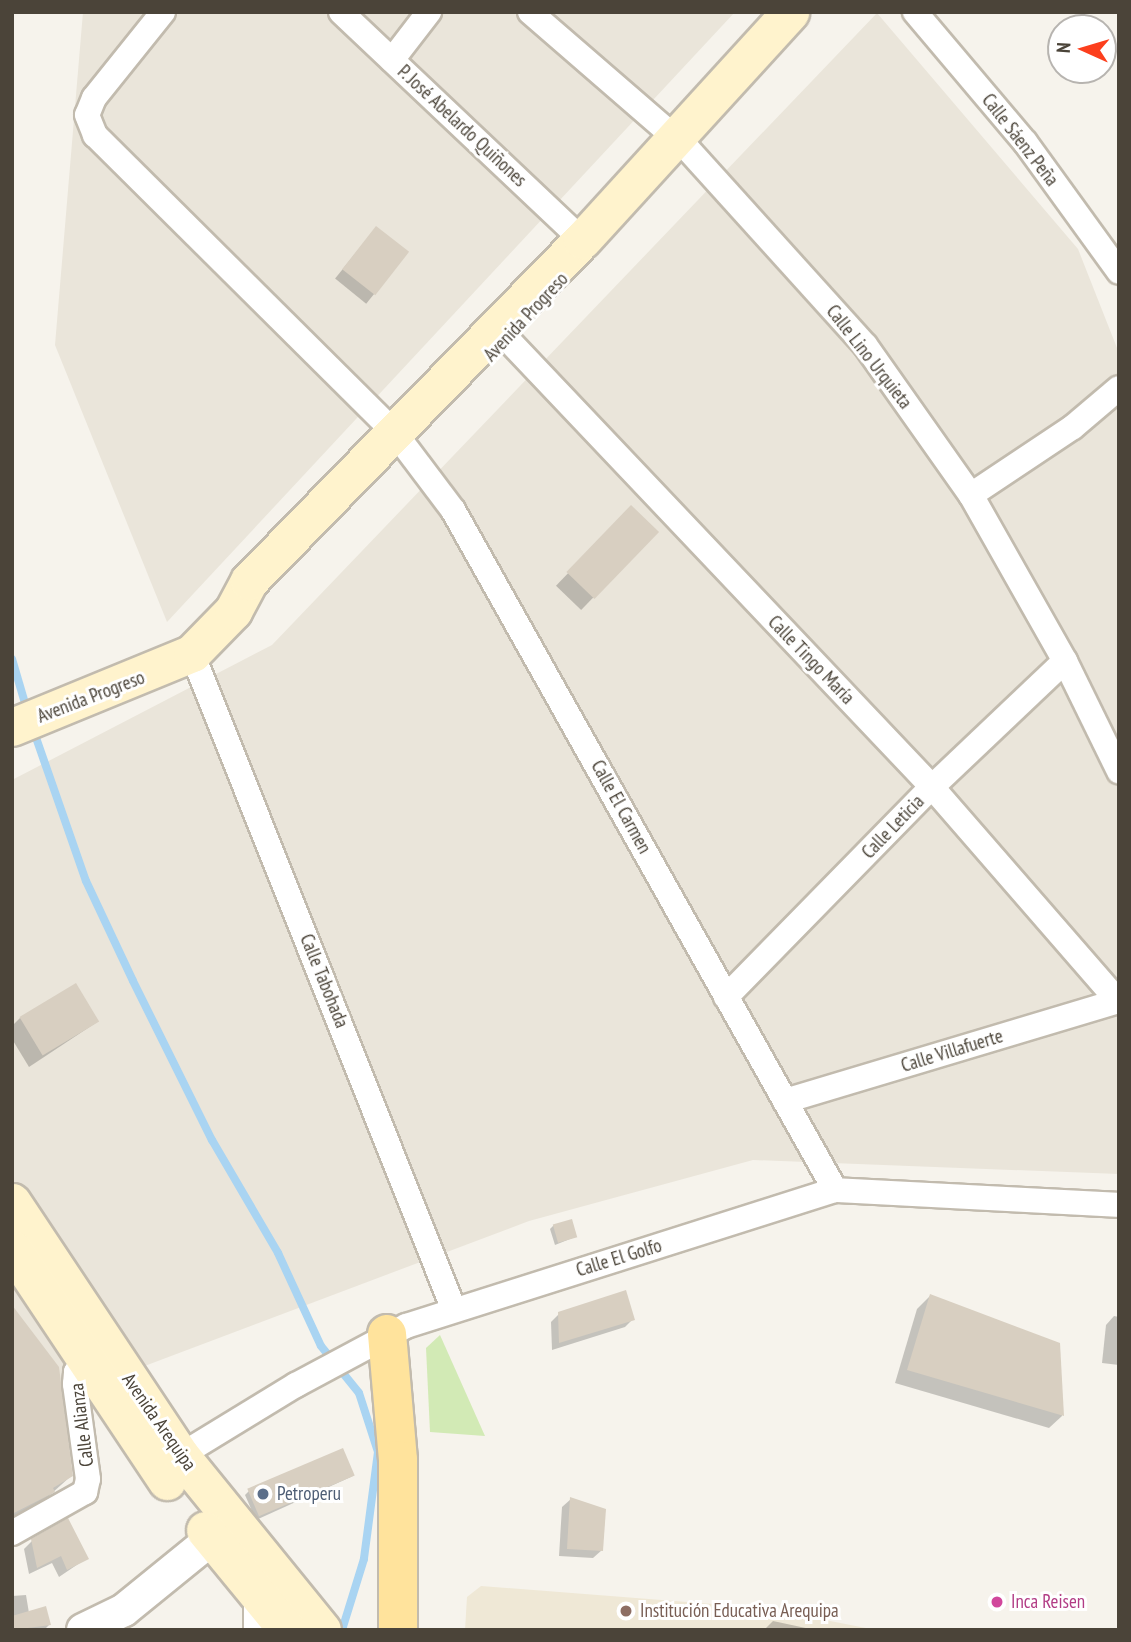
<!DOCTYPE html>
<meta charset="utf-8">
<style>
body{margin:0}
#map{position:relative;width:1131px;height:1642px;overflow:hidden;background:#f6f3ec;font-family:"PT Sans Narrow",sans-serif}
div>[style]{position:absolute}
.residential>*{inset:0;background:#eae5da}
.education>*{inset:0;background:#efe8d6}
.green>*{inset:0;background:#d2eab5}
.shadow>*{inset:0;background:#0003;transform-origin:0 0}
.stream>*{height:8px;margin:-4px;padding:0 4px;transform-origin:4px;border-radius:4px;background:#a9d4f2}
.building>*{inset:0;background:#d8cfc1;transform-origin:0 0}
.roads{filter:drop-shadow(2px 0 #c2bbae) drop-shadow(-2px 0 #c2bbae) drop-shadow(0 2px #c2bbae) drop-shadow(0 -2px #c2bbae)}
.minor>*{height:24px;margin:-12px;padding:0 12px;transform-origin:12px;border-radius:12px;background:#fff}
.tertiary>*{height:32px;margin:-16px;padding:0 16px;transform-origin:16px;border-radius:16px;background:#fff}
.secondary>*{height:37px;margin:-18.5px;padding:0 18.5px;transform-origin:18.5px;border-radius:18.5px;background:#fff3cd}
.primary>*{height:38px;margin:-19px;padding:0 19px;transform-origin:19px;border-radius:19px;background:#ffe39c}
.dots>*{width:19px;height:19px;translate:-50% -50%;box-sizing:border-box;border:4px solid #fff;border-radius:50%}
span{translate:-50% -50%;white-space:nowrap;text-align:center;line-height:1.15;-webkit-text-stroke:6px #fff;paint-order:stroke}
.street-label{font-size:19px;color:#4b4439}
.service-label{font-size:19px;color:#4e5e75}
.left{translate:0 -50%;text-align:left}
.hotel-label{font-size:19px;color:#b23c85}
.education-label{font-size:19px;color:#785e54}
.frame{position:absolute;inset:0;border:14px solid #4b4439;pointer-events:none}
.north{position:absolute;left:1047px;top:14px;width:70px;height:70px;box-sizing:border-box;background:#fff;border:2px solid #b7b4b0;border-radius:50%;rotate:274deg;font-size:19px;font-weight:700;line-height:28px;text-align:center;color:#4b4439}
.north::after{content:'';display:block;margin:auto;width:24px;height:32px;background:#fc3f1d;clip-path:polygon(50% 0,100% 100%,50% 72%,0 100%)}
</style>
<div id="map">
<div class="residential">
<i style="clip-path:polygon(83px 12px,735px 12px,167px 622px,55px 345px)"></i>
<i style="clip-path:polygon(877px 13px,1078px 249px,1119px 353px,1119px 1174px,753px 1160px,529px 1221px,12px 1416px,12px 780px,272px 645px)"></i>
</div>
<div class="education">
<i style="clip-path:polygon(481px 1586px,764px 1608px,876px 1630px,465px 1630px,467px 1597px)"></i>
</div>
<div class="green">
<i style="clip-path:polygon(440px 1335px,485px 1436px,430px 1432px,426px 1348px)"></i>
</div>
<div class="shadow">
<i style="left:376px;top:228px;width:40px;height:65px;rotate:39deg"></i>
<i style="left:631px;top:508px;width:35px;height:108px;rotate:44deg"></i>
<i style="clip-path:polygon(20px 1018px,97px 1022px,29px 1067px,12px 1039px,12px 1026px)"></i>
<i style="clip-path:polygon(554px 1225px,575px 1237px,555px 1245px,550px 1229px)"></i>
<i style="clip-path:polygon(930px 1296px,1058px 1344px,1062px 1416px,1049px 1428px,895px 1383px,917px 1309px)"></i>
<i style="clip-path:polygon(12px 1307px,71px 1476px,41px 1503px,12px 1518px)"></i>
<i style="clip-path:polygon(559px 1314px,633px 1319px,625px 1327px,552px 1350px,551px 1322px)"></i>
<i style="clip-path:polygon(1114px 1316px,1119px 1317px,1119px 1365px,1102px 1363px,1106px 1325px)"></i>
<i style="clip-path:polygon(353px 1476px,256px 1520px,245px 1495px,249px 1491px)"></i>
<i style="clip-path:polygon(571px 1499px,602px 1550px,593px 1558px,559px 1556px,562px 1507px)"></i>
<i style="clip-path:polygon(32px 1541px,87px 1558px,59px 1577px,52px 1563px,29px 1574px,24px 1549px)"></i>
<i style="clip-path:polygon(26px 1595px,29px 1613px,49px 1625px,44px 1630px,12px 1630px,12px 1596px)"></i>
<i style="clip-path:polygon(773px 1621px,815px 1630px,764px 1630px)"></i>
</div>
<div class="stream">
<i style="left:12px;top:659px;width:53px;rotate:73.6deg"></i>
<i style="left:33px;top:729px;width:161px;rotate:70.8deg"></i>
<i style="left:86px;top:881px;width:110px;rotate:64.8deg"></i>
<i style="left:133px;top:981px;width:178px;rotate:63.6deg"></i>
<i style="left:212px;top:1140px;width:131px;rotate:59.7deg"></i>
<i style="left:278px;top:1253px;width:102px;rotate:65.2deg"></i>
<i style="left:321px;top:1346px;width:60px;rotate:51deg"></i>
<i style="left:359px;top:1393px;width:62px;rotate:72.1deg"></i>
<i style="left:378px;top:1452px;width:108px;rotate:97.5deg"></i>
<i style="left:364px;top:1559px;width:74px;rotate:107.2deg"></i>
</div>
<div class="building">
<i style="left:376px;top:226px;width:42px;height:55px;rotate:38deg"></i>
<i style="left:631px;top:505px;width:39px;height:93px;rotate:44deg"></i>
<i style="left:76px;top:983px;width:45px;height:66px;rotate:59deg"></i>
<i style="left:572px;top:1219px;width:19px;height:20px;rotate:74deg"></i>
<i style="clip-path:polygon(626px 1290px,635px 1320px,559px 1343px,558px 1312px)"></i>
<i style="clip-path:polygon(930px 1294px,1060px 1343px,1064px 1416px,907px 1370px)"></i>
<i style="clip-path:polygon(12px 1305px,59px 1367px,73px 1476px,53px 1488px,55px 1492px,12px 1514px)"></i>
<i style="left:343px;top:1448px;width:30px;height:104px;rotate:67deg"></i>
<i style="clip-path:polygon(570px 1497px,606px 1509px,603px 1551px,567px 1549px)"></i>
<i style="clip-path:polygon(68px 1518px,89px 1559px,67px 1570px,61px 1556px,37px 1568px,31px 1539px)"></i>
<i style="clip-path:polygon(46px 1606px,51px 1625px,12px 1630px,12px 1616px)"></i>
</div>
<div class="roads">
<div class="minor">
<i style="left:163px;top:12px;width:110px;rotate:128.7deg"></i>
<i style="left:94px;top:98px;width:18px;rotate:112deg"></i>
<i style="left:87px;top:115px;width:22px;rotate:68deg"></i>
<i style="left:95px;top:135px;width:423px;rotate:44.8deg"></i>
<i style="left:395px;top:433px;width:96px;rotate:53deg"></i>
<i style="left:453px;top:510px;width:780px;rotate:60.67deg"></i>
<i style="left:341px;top:12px;width:332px;rotate:43.4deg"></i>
<i style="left:530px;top:12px;width:206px;rotate:40.9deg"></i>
<i style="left:686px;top:147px;width:267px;rotate:47.9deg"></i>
<i style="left:865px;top:345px;width:184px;rotate:54.8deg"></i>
<i style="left:971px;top:495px;width:191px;rotate:60.5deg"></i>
<i style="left:1065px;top:661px;width:123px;rotate:63.9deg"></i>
<i style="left:915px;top:12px;width:170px;rotate:49.8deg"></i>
<i style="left:1025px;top:142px;width:160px;rotate:54.1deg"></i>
<i style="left:392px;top:60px;width:61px;rotate:-52.4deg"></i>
<i style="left:495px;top:326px;width:635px;rotate:46.53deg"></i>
<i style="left:932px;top:787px;width:284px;rotate:49deg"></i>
<i style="left:971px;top:495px;width:123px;rotate:-33.7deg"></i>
<i style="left:1073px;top:427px;width:60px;rotate:-40.3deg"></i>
<i style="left:192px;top:653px;width:707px;rotate:68.26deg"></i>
<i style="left:726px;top:997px;width:294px;rotate:-45.6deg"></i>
<i style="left:932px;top:787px;width:183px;rotate:-43.5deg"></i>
<i style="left:785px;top:1101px;width:349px;rotate:-16.7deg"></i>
<i style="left:168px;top:1463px;width:150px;rotate:-31.4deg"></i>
<i style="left:296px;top:1385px;width:125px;rotate:-28.2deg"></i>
<i style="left:406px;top:1326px;width:450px;rotate:-17.6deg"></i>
<i style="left:835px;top:1190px;width:284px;rotate:3deg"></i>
<i style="left:12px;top:1533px;width:84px;rotate:-29.3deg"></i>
<i style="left:85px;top:1492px;width:13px;rotate:-77deg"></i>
<i style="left:88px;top:1479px;width:96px;rotate:-97.8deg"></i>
<i style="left:75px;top:1384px;width:12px;rotate:-85deg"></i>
<i style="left:76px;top:1372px;width:15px;rotate:-53deg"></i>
<i style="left:256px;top:1630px;width:37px;rotate:-90deg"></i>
</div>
<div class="tertiary">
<i style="left:83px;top:1630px;width:46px;rotate:-26deg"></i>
<i style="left:124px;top:1610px;width:138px;rotate:-39.1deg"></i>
</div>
<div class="secondary">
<i style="left:12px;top:727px;width:195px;rotate:-22.3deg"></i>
<i style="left:192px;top:653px;width:59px;rotate:-45.7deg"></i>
<i style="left:233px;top:611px;width:34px;rotate:-62deg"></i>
<i style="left:249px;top:581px;width:477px;rotate:-45.7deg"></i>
<i style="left:582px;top:240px;width:309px;rotate:-47.6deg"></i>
<i style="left:12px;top:1202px;width:304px;rotate:56.4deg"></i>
<i style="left:180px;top:1455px;width:225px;rotate:50.9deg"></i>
<i style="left:12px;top:1249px;width:279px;rotate:56.3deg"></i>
<i style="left:205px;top:1530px;width:129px;rotate:50.6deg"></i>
</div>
<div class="primary">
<i style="left:387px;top:1334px;width:126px;rotate:85deg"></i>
<i style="left:398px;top:1460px;width:170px;rotate:90deg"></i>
</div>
</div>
<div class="dots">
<i style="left:263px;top:1494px;background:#5c6f8a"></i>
<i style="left:997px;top:1602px;background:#d1479c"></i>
<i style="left:626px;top:1611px;background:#8d6e63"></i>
</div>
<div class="street-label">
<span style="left:462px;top:126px;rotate:43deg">P. José Abelardo Quiñones</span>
<span style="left:1020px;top:140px;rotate:52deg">Calle Sáenz Peña</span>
<span style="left:526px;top:317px;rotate:-47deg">Avenida Progreso</span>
<span style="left:869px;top:357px;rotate:52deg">Calle Lino Urquieta</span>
<span style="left:811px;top:660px;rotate:46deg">Calle Tingo María</span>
<span style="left:91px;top:697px;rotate:-21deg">Avenida Progreso</span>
<span style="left:621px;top:807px;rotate:61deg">Calle El Carmen</span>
<span style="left:893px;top:827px;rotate:-46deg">Calle Leticia</span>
<span style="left:324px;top:981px;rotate:68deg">Calle Tabohada</span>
<span style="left:952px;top:1051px;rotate:-17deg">Calle Villafuerte</span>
<span style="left:619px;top:1258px;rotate:-17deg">Calle El Golfo</span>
<span style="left:159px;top:1422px;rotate:55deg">Avenida Arequipa</span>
<span style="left:82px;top:1425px;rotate:-97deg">Calle Alianza</span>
</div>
<div class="service-label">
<span class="left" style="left:277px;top:1494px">Petroperu</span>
</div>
<div class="hotel-label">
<span class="left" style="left:1011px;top:1602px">Inca Reisen</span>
</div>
<div class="education-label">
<span class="left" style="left:640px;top:1611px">Institución Educativa Arequipa</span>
</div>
<div class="frame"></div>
<div class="north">N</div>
</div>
